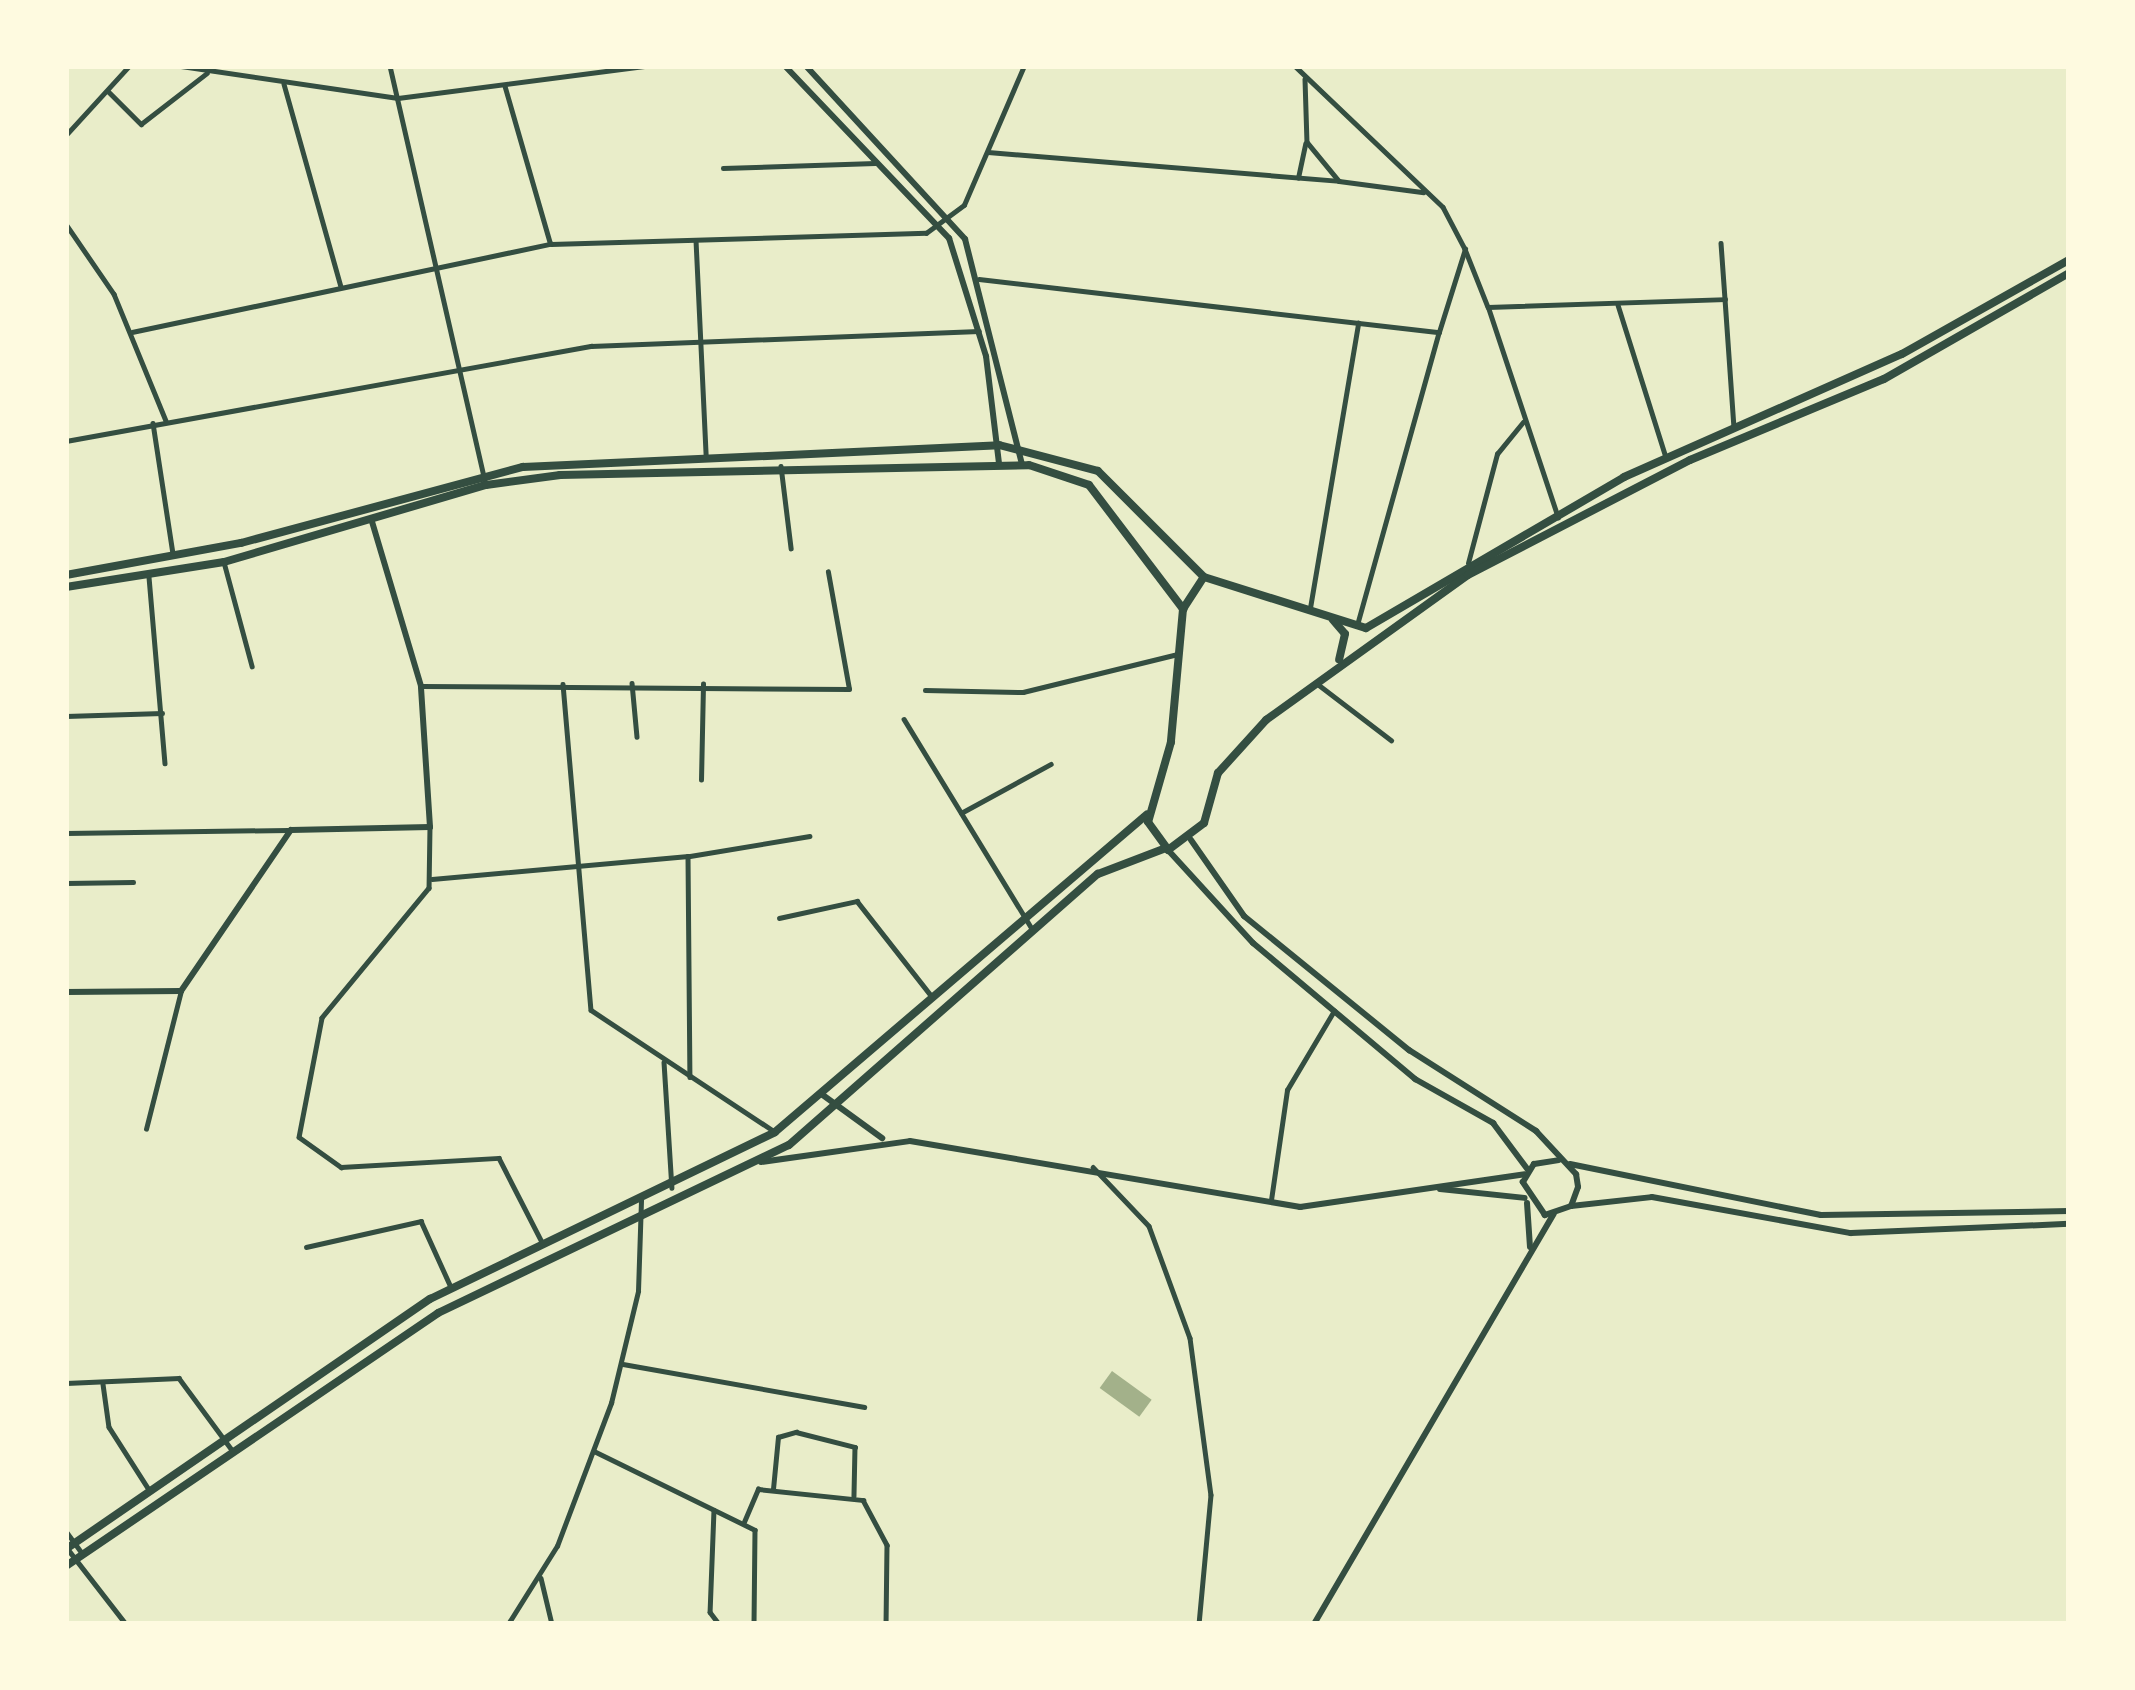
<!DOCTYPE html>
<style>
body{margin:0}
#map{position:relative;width:2135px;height:1690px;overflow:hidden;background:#e9edc9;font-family:Ubuntu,sans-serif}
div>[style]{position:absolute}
.water>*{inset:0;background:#a3b18a;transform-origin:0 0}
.minor>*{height:4.5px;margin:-2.25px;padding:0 2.25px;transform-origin:2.25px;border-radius:2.25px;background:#344e41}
.tertiary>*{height:6px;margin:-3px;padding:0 3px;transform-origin:3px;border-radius:3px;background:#344e41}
.secondary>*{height:6px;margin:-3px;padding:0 3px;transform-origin:3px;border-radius:3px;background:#344e41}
.primary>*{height:8px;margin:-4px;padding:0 4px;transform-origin:4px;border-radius:4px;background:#344e41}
span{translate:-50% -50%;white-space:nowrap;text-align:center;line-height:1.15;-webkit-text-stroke:12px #fefae0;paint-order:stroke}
.frame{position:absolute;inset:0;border:69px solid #fefae0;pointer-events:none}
</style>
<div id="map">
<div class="water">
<i style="left:1112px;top:1371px;width:49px;height:21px;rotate:36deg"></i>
</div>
<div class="minor">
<i style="left:181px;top:66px;width:219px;rotate:8.4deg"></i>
<i style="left:398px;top:98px;width:248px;rotate:-7.4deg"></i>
<i style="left:390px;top:66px;width:430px;rotate:77.1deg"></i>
<i style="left:1295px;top:66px;width:204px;rotate:43.6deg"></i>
<i style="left:1443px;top:207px;width:47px;rotate:62.4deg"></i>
<i style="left:1305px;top:79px;width:63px;rotate:88.2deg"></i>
<i style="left:1307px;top:142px;width:50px;rotate:50.6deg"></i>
<i style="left:1339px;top:181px;width:85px;rotate:7.5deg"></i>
<i style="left:284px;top:84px;width:211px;rotate:74.3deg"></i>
<i style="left:505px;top:86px;width:162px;rotate:73.9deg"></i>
<i style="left:108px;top:91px;width:47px;rotate:45deg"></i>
<i style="left:141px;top:124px;width:83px;rotate:-37.7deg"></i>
<i style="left:66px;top:135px;width:93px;rotate:-47.6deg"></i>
<i style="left:988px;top:152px;width:352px;rotate:4.7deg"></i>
<i style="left:723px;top:168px;width:152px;rotate:-1.9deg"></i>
<i style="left:1298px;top:178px;width:35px;rotate:-78deg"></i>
<i style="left:66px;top:224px;width:85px;rotate:55.6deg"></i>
<i style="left:114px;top:294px;width:137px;rotate:67.7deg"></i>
<i style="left:696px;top:240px;width:216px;rotate:87.3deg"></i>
<i style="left:1721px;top:243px;width:56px;rotate:85.9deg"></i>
<i style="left:979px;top:279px;width:463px;rotate:6.6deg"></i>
<i style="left:1439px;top:332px;width:87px;rotate:-72.6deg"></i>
<i style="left:1465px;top:249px;width:62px;rotate:68.4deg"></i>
<i style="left:1618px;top:305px;width:159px;rotate:72.5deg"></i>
<i style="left:132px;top:332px;width:428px;rotate:-11.9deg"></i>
<i style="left:551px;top:244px;width:375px;rotate:-1.7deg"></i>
<i style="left:926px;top:233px;width:47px;rotate:-36.4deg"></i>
<i style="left:964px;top:205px;width:151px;rotate:-66.7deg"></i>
<i style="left:153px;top:423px;width:133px;rotate:81.3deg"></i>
<i style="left:66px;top:441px;width:534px;rotate:-10.26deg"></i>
<i style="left:591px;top:346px;width:388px;rotate:-2.2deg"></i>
<i style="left:781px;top:466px;width:83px;rotate:83deg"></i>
<i style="left:66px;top:513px;width:58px;rotate:90deg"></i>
<i style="left:1558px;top:518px;width:222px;rotate:-108.4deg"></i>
<i style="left:1488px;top:307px;width:237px;rotate:-1.9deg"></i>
<i style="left:1725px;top:299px;width:128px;rotate:86deg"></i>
<i style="left:224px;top:562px;width:108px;rotate:74.9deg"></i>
<i style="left:1468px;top:563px;width:113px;rotate:-75.1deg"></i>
<i style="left:1497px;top:454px;width:41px;rotate:-50.9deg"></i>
<i style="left:149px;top:577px;width:187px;rotate:85.1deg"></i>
<i style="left:1310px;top:608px;width:289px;rotate:-80.4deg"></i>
<i style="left:1357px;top:625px;width:304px;rotate:-74.4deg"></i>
<i style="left:632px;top:683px;width:54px;rotate:84.7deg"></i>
<i style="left:563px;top:684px;width:327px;rotate:85.1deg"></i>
<i style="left:591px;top:1010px;width:221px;rotate:33.5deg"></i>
<i style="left:1319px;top:685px;width:91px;rotate:37.4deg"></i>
<i style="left:421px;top:686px;width:428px;rotate:0.4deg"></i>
<i style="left:849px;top:689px;width:119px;rotate:-100.2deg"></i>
<i style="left:925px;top:690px;width:98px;rotate:1.2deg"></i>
<i style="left:1023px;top:692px;width:160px;rotate:-13.8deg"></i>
<i style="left:66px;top:716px;width:96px;rotate:-1.8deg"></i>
<i style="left:904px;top:719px;width:246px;rotate:58.6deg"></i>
<i style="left:701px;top:780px;width:96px;rotate:-88.8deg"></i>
<i style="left:961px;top:813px;width:102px;rotate:-28.6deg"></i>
<i style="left:430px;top:827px;width:61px;rotate:90.9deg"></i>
<i style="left:429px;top:888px;width:168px;rotate:129.5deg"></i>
<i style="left:322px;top:1018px;width:121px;rotate:100.9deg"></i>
<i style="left:299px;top:1137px;width:52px;rotate:35.5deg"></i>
<i style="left:341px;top:1167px;width:158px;rotate:-3.3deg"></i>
<i style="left:499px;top:1158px;width:97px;rotate:62.9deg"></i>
<i style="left:66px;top:833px;width:222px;rotate:-0.8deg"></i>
<i style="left:690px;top:856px;width:121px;rotate:-9.5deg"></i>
<i style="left:432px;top:879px;width:257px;rotate:-5.1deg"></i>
<i style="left:688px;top:856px;width:221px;rotate:89.5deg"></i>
<i style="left:66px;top:883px;width:67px;rotate:-0.9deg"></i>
<i style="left:779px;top:918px;width:80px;rotate:-12.3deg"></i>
<i style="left:857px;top:901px;width:118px;rotate:51.9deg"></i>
<i style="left:664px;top:1062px;width:126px;rotate:86.4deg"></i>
<i style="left:146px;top:1129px;width:142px;rotate:-75.8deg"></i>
<i style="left:1093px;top:1167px;width:81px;rotate:46.5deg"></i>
<i style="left:1149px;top:1226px;width:119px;rotate:69.9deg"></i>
<i style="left:1190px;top:1338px;width:158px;rotate:82.4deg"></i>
<i style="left:1211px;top:1495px;width:130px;rotate:95.3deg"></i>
<i style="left:1271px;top:1200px;width:111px;rotate:-81.7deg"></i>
<i style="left:1287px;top:1090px;width:92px;rotate:-59.3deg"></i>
<i style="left:306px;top:1247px;width:118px;rotate:-12.7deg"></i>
<i style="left:421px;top:1221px;width:72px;rotate:65.6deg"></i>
<i style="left:623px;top:1364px;width:245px;rotate:10.1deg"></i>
<i style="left:66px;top:1383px;width:113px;rotate:-2.5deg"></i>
<i style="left:179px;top:1378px;width:89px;rotate:53.6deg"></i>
<i style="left:103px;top:1384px;width:43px;rotate:82.1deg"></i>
<i style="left:109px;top:1427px;width:76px;rotate:57.4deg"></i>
<i style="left:594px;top:1451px;width:179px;rotate:26.1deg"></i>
<i style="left:755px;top:1530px;width:94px;rotate:90.6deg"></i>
<i style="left:773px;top:1489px;width:52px;rotate:-84.5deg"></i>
<i style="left:778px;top:1437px;width:19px;rotate:-16deg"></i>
<i style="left:796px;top:1432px;width:61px;rotate:14.3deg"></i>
<i style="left:855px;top:1447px;width:49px;rotate:91.2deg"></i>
<i style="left:714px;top:1510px;width:102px;rotate:92.2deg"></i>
<i style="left:710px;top:1612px;width:15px;rotate:53deg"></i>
<i style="left:744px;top:1522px;width:36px;rotate:-67deg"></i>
<i style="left:758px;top:1489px;width:106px;rotate:6deg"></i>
<i style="left:863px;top:1500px;width:51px;rotate:61.9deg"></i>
<i style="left:887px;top:1545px;width:79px;rotate:90.7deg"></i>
<i style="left:66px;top:1531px;width:29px;rotate:54deg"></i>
<i style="left:67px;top:1548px;width:96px;rotate:52.2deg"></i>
<i style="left:541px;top:1578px;width:47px;rotate:76.6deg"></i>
<i style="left:508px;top:1624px;width:92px;rotate:-57.9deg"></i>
<i style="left:557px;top:1546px;width:153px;rotate:-69.3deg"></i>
<i style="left:611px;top:1403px;width:115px;rotate:-76.4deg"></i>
<i style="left:638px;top:1291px;width:91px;rotate:-88.1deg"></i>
</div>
<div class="tertiary">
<i style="left:1191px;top:840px;width:93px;rotate:55.1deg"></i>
<i style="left:1244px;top:916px;width:213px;rotate:39.1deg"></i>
<i style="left:1409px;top:1050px;width:151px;rotate:32.5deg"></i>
<i style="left:1536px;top:1131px;width:59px;rotate:47.1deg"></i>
<i style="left:1576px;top:1174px;width:13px;rotate:81deg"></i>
<i style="left:1578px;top:1187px;width:20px;rotate:110deg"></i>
<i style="left:1571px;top:1206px;width:28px;rotate:161deg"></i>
<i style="left:1545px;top:1215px;width:40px;rotate:-124deg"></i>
<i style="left:1523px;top:1182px;width:21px;rotate:-59deg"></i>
<i style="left:1534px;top:1164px;width:25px;rotate:-9deg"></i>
<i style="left:1168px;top:850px;width:126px;rotate:47.6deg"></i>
<i style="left:1253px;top:943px;width:212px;rotate:40deg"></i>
<i style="left:1415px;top:1079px;width:90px;rotate:29.4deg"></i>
<i style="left:1493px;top:1123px;width:59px;rotate:53.3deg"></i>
<i style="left:66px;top:992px;width:115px;rotate:-0.5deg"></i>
<i style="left:181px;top:991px;width:195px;rotate:-55.7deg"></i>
<i style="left:291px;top:830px;width:139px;rotate:-1.2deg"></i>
<i style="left:430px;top:827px;width:141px;rotate:-93.7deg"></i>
<i style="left:421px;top:686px;width:171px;rotate:-106.6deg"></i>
<i style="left:820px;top:1093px;width:77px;rotate:36deg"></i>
<i style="left:761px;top:1162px;width:150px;rotate:-8deg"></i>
<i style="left:910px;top:1141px;width:396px;rotate:9.6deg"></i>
<i style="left:1300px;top:1207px;width:227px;rotate:-8.3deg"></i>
<i style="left:1570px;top:1164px;width:256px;rotate:11.5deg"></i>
<i style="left:1821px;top:1215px;width:248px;rotate:-0.9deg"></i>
<i style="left:1440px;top:1189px;width:85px;rotate:6deg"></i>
<i style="left:1527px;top:1203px;width:44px;rotate:86.1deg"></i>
<i style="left:1571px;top:1206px;width:81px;rotate:-6.3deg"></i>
<i style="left:1652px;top:1197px;width:202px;rotate:10.3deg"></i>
<i style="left:1851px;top:1233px;width:218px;rotate:-2.4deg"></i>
<i style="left:1314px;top:1624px;width:475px;rotate:-59.7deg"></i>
</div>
<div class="secondary">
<i style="left:785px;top:66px;width:238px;rotate:46.4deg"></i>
<i style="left:949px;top:238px;width:124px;rotate:72.6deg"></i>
<i style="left:986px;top:356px;width:108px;rotate:83.1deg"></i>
<i style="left:806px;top:66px;width:235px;rotate:47.4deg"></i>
<i style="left:965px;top:239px;width:232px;rotate:75.8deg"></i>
</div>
<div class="primary">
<i style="left:66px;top:575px;width:178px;rotate:-10.4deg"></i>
<i style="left:241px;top:543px;width:292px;rotate:-15.1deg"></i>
<i style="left:523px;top:467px;width:477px;rotate:-2.6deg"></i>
<i style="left:999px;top:445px;width:102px;rotate:14.7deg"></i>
<i style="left:1098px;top:471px;width:150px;rotate:45deg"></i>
<i style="left:1204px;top:577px;width:170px;rotate:17.5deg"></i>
<i style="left:1366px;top:628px;width:299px;rotate:-30.3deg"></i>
<i style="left:1624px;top:477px;width:304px;rotate:-23.9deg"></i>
<i style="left:1902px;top:354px;width:192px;rotate:-29.4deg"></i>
<i style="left:66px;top:587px;width:160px;rotate:-9deg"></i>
<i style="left:224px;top:562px;width:273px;rotate:-16.4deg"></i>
<i style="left:486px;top:485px;width:75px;rotate:-7.7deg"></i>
<i style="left:560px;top:475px;width:469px;rotate:-1.2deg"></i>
<i style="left:1029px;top:465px;width:63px;rotate:18.4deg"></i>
<i style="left:1089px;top:485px;width:156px;rotate:52.8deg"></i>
<i style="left:1183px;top:609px;width:134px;rotate:95.2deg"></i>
<i style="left:1171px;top:742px;width:83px;rotate:106deg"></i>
<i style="left:1148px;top:822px;width:34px;rotate:54deg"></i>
<i style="left:1168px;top:850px;width:45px;rotate:-36.9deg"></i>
<i style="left:1204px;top:823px;width:52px;rotate:-74.4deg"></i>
<i style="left:1218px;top:773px;width:72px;rotate:-47.8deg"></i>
<i style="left:1266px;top:720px;width:249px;rotate:-35.7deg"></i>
<i style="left:1468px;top:575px;width:250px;rotate:-27.4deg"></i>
<i style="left:1690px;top:460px;width:210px;rotate:-22.7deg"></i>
<i style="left:1884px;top:379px;width:213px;rotate:-29.8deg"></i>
<i style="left:1183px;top:609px;width:38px;rotate:-57deg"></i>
<i style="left:1333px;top:620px;width:18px;rotate:49deg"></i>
<i style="left:1345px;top:634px;width:26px;rotate:103deg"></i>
<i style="left:66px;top:1549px;width:442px;rotate:-34.5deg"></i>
<i style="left:430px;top:1299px;width:383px;rotate:-25.8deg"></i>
<i style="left:775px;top:1132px;width:489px;rotate:-40.5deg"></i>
<i style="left:66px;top:1566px;width:450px;rotate:-34.2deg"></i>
<i style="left:438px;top:1313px;width:389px;rotate:-25.6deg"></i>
<i style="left:789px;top:1145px;width:411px;rotate:-41.3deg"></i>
<i style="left:1098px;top:874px;width:70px;rotate:-21deg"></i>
</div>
<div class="frame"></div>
</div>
